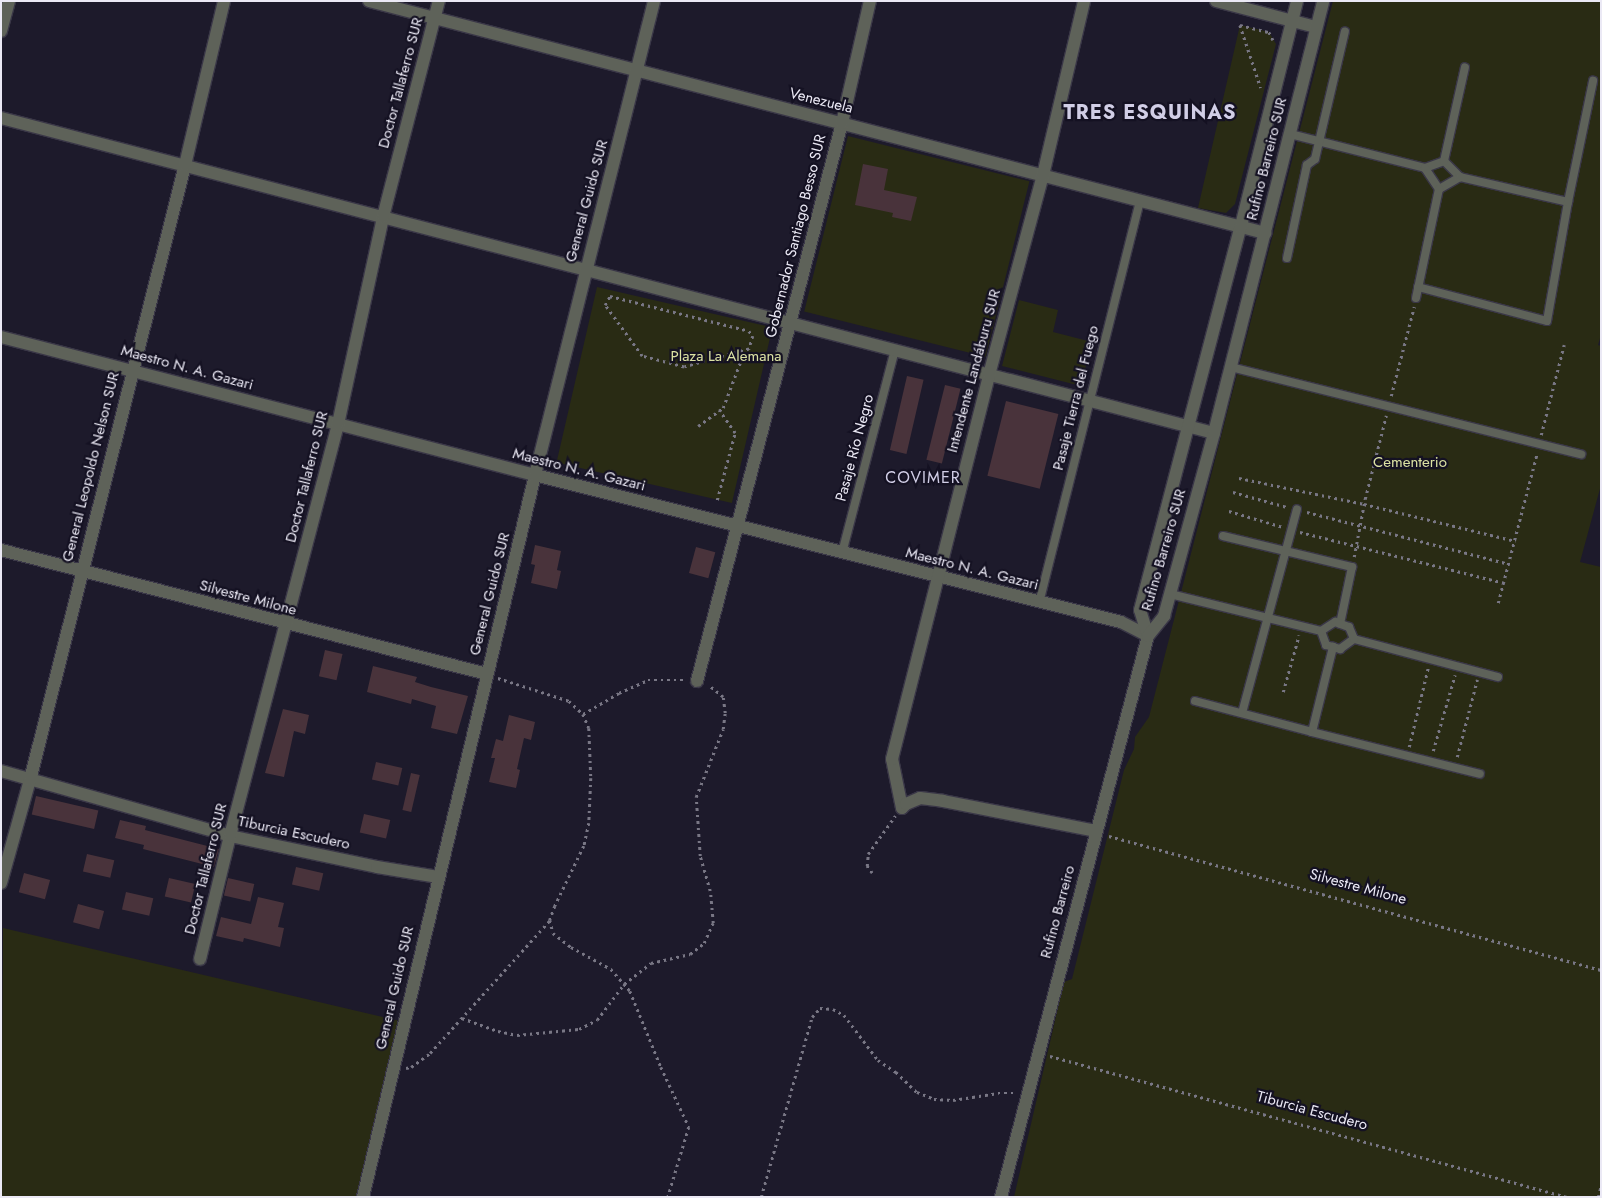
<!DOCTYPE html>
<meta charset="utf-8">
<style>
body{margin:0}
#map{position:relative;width:1602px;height:1198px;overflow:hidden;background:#1d1a2b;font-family:Jost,sans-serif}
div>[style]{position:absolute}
.green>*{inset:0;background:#292b14;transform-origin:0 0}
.building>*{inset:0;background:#49333b;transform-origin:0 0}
.path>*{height:2.5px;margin-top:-1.25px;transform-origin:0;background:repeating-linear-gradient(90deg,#797785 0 2.5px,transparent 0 6.5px)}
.roads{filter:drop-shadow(1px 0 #3a3747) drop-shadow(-1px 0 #3a3747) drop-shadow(0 1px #3a3747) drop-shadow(0 -1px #3a3747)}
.service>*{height:8px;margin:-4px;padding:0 4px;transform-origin:4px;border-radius:4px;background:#5e6259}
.minor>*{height:12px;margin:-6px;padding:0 6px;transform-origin:6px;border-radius:6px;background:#5e6259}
span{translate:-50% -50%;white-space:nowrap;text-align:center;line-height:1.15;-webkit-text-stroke:4.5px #141122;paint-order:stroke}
.street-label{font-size:15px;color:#ebe9f5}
.park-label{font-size:15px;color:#dce2a3}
.neighbourhood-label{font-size:16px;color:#d1cee6;letter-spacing:1px}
.district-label{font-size:20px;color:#d1cee6;font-weight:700;letter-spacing:1px}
.frame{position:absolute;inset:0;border:2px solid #ebe9f5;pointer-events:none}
</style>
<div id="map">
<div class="green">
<i style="clip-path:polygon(1333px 1px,1601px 1px,1601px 335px,1598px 345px,1601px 346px,1601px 485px,1580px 562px,1601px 567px,1601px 1197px,1014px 1197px,1064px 982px,1072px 979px,1124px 770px,1134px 749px,1135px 737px,1149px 717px)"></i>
<i style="clip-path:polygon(1240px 25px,1269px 32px,1276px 44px,1235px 204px,1226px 213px,1198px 208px)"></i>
<i style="left:848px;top:136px;width:187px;height:181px;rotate:14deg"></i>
<i style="left:597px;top:287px;width:180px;height:180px;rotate:13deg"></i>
<i style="clip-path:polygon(1019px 300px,1058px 310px,1053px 332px,1092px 342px,1081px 386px,1002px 366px)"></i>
<i style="clip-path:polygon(3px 928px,404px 1022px,363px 1197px,1px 1197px)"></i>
</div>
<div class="building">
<i style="clip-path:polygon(863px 164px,888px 169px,884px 190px,917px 197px,911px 221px,892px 217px,893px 213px,855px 205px)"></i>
<i style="left:907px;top:376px;width:17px;height:76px;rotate:13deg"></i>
<i style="left:945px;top:385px;width:16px;height:77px;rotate:14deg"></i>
<i style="left:1006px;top:401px;width:54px;height:77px;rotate:14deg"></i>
<i style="clip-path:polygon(535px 545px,561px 551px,557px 570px,561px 571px,557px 589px,531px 583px,535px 565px,531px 564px)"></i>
<i style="left:696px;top:547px;width:20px;height:27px;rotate:15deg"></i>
<i style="left:325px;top:650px;width:18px;height:27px;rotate:13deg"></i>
<i style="clip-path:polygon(373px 666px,417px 677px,415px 682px,431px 687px,468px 696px,457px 734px,431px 728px,436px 706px,412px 699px,411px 704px,367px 692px)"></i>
<i style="clip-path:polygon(283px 709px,309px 715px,305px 734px,294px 731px,284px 777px,265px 773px)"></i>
<i style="clip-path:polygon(509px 715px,535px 722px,531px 740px,524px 738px,517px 769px,520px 770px,516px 788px,489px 782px,495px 758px,491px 758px,496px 739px,503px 741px)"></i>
<i style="left:376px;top:762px;width:27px;height:18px;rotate:13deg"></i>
<i style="left:411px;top:773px;width:9px;height:38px;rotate:13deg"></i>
<i style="left:36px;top:796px;width:64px;height:19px;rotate:13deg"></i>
<i style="left:364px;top:814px;width:27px;height:19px;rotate:13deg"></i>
<i style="clip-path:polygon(120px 820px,146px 826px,145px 830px,219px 849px,214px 867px,143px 849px,144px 845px,115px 838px)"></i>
<i style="left:87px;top:854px;width:28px;height:18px;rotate:13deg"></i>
<i style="left:296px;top:867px;width:28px;height:18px;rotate:13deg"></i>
<i style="left:24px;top:873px;width:27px;height:20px;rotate:15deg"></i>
<i style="left:169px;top:878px;width:27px;height:19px;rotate:13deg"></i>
<i style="left:228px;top:878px;width:27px;height:18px;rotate:13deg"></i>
<i style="left:126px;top:892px;width:28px;height:18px;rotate:13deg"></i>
<i style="clip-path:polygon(258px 897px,284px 903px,278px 927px,284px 928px,280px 947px,244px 938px,243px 942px,216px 936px,221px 917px,251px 924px)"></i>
<i style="left:78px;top:904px;width:27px;height:19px;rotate:15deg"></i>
</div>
<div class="path">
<i style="left:1240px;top:25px;width:30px;rotate:14deg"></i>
<i style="left:1269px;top:32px;width:9px;rotate:63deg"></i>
<i style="left:1240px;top:25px;width:66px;rotate:71.6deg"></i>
<i style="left:610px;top:296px;width:143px;rotate:14.1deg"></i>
<i style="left:749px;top:331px;width:6px;rotate:51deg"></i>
<i style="left:753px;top:336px;width:14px;rotate:107deg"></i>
<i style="left:749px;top:349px;width:67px;rotate:164.5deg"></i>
<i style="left:684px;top:367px;width:43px;rotate:-165.3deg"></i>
<i style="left:642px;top:356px;width:63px;rotate:-126deg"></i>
<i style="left:605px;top:305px;width:10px;rotate:-61deg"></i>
<i style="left:1391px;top:396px;width:92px;rotate:-75.5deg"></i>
<i style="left:698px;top:426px;width:31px;rotate:-36deg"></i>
<i style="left:723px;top:408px;width:51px;rotate:-69.4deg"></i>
<i style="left:741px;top:360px;width:8px;rotate:-104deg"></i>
<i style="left:1541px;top:435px;width:93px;rotate:-75.7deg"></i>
<i style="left:1239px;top:478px;width:128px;rotate:11.7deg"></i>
<i style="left:1364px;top:504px;width:156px;rotate:13.7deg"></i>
<i style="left:1233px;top:492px;width:56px;rotate:15.5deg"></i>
<i style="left:717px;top:500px;width:69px;rotate:-75deg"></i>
<i style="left:735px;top:433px;width:28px;rotate:-125deg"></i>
<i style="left:1229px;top:511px;width:56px;rotate:16.5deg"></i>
<i style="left:1307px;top:512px;width:209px;rotate:14.4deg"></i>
<i style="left:1300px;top:532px;width:210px;rotate:14deg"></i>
<i style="left:1354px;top:557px;width:59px;rotate:-79.3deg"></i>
<i style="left:1365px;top:499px;width:86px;rotate:-75.8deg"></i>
<i style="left:1498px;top:603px;width:155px;rotate:-75.4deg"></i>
<i style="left:498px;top:678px;width:75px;rotate:17.9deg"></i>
<i style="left:569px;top:701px;width:19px;rotate:43deg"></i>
<i style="left:583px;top:714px;width:15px;rotate:67deg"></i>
<i style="left:589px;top:728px;width:50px;rotate:87.7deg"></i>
<i style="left:591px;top:778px;width:45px;rotate:92.5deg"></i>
<i style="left:589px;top:823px;width:24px;rotate:102deg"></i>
<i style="left:584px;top:846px;width:67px;rotate:115.8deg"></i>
<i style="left:555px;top:906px;width:15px;rotate:110deg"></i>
<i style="left:550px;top:920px;width:13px;rotate:77deg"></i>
<i style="left:553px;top:933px;width:23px;rotate:38deg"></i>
<i style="left:571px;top:947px;width:46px;rotate:28.8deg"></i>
<i style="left:611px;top:969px;width:29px;rotate:49deg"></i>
<i style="left:630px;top:991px;width:82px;rotate:67.8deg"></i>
<i style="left:661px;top:1067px;width:66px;rotate:65deg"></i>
<i style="left:689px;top:1127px;width:73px;rotate:106.7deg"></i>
<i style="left:1283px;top:692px;width:59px;rotate:-74.3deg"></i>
<i style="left:583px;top:714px;width:42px;rotate:-30.3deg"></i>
<i style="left:619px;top:693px;width:32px;rotate:-24deg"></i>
<i style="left:648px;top:680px;width:38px"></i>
<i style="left:1409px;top:747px;width:81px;rotate:-76.5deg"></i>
<i style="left:1433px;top:751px;width:79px;rotate:-73.9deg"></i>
<i style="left:1457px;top:757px;width:80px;rotate:-75.4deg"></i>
<i style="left:1109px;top:836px;width:510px;rotate:15.24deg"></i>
<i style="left:872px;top:873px;width:9px;rotate:-126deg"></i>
<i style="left:867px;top:866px;width:12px;rotate:-85deg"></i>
<i style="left:868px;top:854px;width:47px;rotate:-54.6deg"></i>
<i style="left:462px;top:1018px;width:38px;rotate:20deg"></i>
<i style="left:498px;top:1031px;width:19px;rotate:12deg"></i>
<i style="left:517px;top:1035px;width:62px;rotate:-5.5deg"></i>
<i style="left:579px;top:1029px;width:20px;rotate:-27deg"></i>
<i style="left:597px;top:1020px;width:45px;rotate:-53.1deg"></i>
<i style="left:624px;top:984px;width:34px;rotate:-38deg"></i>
<i style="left:651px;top:963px;width:40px;rotate:-13deg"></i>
<i style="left:690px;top:954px;width:18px;rotate:-38deg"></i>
<i style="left:704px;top:943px;width:22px;rotate:-66deg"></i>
<i style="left:713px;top:923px;width:32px;rotate:-95deg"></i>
<i style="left:710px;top:891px;width:36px;rotate:-106deg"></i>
<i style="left:700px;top:856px;width:59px;rotate:-93.9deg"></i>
<i style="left:696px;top:797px;width:73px;rotate:-68.3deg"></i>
<i style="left:723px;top:729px;width:16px;rotate:-83deg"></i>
<i style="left:725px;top:713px;width:16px;rotate:-97deg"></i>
<i style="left:723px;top:697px;width:19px;rotate:-141deg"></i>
<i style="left:1050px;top:1056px;width:536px;rotate:15.26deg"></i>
<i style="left:406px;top:1068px;width:5px;rotate:-11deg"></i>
<i style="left:411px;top:1067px;width:24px;rotate:-36deg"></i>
<i style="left:430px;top:1053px;width:179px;rotate:-47.9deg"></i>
<i style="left:761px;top:1197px;width:187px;rotate:-74.2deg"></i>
<i style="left:812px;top:1017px;width:12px;rotate:-48deg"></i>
<i style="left:820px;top:1008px;width:13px;rotate:4deg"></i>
<i style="left:833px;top:1009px;width:13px;rotate:29deg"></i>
<i style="left:844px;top:1015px;width:56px;rotate:52.9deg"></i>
<i style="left:878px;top:1060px;width:22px;rotate:34deg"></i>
<i style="left:896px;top:1072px;width:29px;rotate:44deg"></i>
<i style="left:917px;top:1092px;width:18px;rotate:22deg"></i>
<i style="left:934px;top:1099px;width:19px;rotate:3deg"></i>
<i style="left:953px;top:1100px;width:46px;rotate:-8.8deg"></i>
<i style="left:998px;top:1093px;width:17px"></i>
<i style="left:1598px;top:1197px;width:11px;rotate:-75deg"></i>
</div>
<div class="roads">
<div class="service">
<i style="left:1290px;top:134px;width:139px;rotate:14.1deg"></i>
<i style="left:1425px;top:168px;width:20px;rotate:-20deg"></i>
<i style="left:1444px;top:161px;width:23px;rotate:45deg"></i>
<i style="left:1460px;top:177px;width:24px;rotate:150deg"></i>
<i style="left:1439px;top:189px;width:25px;rotate:-124deg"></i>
<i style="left:1444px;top:161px;width:96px;rotate:-77.4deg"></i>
<i style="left:1460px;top:177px;width:111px;rotate:13deg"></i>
<i style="left:1287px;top:258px;width:95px;rotate:-77.9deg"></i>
<i style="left:1307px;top:165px;width:10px;rotate:-37deg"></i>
<i style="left:1315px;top:159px;width:131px;rotate:-76.8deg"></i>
<i style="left:1418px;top:287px;width:133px;rotate:14.8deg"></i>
<i style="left:1547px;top:321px;width:121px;rotate:-80deg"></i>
<i style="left:1568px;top:202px;width:124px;rotate:-78.3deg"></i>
<i style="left:1416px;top:298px;width:111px;rotate:-78.1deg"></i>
<i style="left:1231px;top:367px;width:361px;rotate:14deg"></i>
<i style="left:1223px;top:536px;width:133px;rotate:13.5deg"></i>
<i style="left:1352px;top:567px;width:58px;rotate:101.9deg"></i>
<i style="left:842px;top:553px;width:210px;rotate:-75.4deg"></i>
<i style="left:1170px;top:594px;width:155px;rotate:13.8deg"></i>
<i style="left:1321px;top:631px;width:15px;rotate:70deg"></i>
<i style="left:1326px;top:645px;width:15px;rotate:16deg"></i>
<i style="left:1340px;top:649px;width:17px;rotate:-36deg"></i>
<i style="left:1354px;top:639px;width:149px;rotate:14.8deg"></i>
<i style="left:1039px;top:603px;width:415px;rotate:-75.9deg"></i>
<i style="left:1321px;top:631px;width:17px;rotate:-33deg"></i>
<i style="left:1335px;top:622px;width:15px;rotate:20deg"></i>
<i style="left:1349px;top:627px;width:13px;rotate:67deg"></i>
<i style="left:1195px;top:701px;width:121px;rotate:14.8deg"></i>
<i style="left:1312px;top:732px;width:88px;rotate:-76.1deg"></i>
<i style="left:1242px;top:713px;width:211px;rotate:-74.9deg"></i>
<i style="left:1312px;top:732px;width:173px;rotate:14deg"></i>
</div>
<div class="minor">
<i style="left:369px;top:1px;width:926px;rotate:14.52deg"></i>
<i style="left:1216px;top:1px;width:103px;rotate:14.6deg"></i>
<i style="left:1px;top:31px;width:31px;rotate:-75deg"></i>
<i style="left:1px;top:118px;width:1253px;rotate:14.56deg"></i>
<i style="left:1px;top:337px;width:552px;rotate:14.49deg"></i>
<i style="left:535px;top:475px;width:604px;rotate:14.08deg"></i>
<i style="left:1121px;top:622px;width:30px;rotate:27deg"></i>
<i style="left:1px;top:550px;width:502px;rotate:14.31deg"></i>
<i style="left:1148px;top:636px;width:27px;rotate:-107deg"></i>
<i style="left:1140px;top:610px;width:397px;rotate:-75.3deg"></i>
<i style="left:1241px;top:226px;width:232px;rotate:-76deg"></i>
<i style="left:697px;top:681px;width:577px;rotate:-75.43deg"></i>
<i style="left:842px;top:123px;width:125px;rotate:-77.1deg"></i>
<i style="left:1px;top:771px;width:238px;rotate:15.8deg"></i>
<i style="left:230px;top:836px;width:150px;rotate:11.9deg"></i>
<i style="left:377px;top:867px;width:62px;rotate:9.3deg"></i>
<i style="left:902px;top:808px;width:50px;rotate:-101.5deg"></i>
<i style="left:892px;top:759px;width:396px;rotate:-75.8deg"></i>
<i style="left:989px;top:375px;width:207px;rotate:-74.9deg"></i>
<i style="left:1043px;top:175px;width:179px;rotate:-76.7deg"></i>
<i style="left:902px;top:808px;width:6px;rotate:-45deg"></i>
<i style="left:906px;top:804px;width:15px;rotate:-23deg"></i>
<i style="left:920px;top:798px;width:23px;rotate:7deg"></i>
<i style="left:943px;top:801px;width:156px;rotate:11.1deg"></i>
<i style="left:1px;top:883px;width:107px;rotate:-74.3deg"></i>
<i style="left:30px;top:780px;width:634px;rotate:-75.85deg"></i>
<i style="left:185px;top:165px;width:169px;rotate:-76.6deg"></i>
<i style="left:200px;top:959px;width:127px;rotate:-76.3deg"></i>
<i style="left:230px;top:836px;width:426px;rotate:-75.3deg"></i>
<i style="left:338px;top:424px;width:212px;rotate:-77.7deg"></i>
<i style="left:383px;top:217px;width:223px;rotate:-75.5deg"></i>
<i style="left:363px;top:1197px;width:742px;rotate:-76.6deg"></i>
<i style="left:535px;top:475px;width:489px;rotate:-75.9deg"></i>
<i style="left:1001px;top:1197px;width:580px;rotate:-75.32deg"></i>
<i style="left:1148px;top:636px;width:26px;rotate:-51deg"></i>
<i style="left:1164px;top:616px;width:190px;rotate:-74.7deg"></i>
<i style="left:1214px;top:433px;width:446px;rotate:-75.8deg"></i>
</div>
</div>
<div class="street-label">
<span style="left:401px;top:83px;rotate:-75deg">Doctor Tallaferro SUR</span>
<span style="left:821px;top:101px;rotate:14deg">Venezuela</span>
<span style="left:1267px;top:159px;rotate:-76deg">Rufino Barreiro SUR</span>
<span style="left:587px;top:201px;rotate:-75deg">General Guido SUR</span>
<span style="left:796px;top:236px;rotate:-76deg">Gobernador Santiago Besso SUR</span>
<span style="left:187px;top:368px;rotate:15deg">Maestro N. A. Gazari</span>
<span style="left:974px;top:371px;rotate:-75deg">Intendente Landáburu SUR</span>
<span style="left:1076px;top:398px;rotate:-76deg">Pasaje Tierra del Fuego</span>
<span style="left:855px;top:448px;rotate:-75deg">Pasaje Río Negro</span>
<span style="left:91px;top:467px;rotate:-76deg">General Leopoldo Nelson SUR</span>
<span style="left:579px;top:470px;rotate:14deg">Maestro N. A. Gazari</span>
<span style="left:307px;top:477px;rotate:-76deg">Doctor Tallaferro SUR</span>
<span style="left:1164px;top:550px;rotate:-74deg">Rufino Barreiro SUR</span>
<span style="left:972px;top:569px;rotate:14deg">Maestro N. A. Gazari</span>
<span style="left:490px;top:594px;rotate:-76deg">General Guido SUR</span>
<span style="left:248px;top:598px;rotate:15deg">Silvestre Milone</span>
<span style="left:294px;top:833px;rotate:12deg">Tiburcia Escudero</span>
<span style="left:206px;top:869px;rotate:-76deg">Doctor Tallaferro SUR</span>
<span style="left:1358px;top:887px;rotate:15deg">Silvestre Milone</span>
<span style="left:1058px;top:912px;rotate:-75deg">Rufino Barreiro</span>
<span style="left:395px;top:988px;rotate:-77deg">General Guido SUR</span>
<span style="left:1312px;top:1111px;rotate:15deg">Tiburcia Escudero</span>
</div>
<div class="park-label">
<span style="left:726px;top:357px">Plaza La Alemana</span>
<span style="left:1410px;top:463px">Cementerio</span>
</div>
<div class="neighbourhood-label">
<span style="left:923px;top:478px">COVIMER</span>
</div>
<div class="district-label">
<span style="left:1150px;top:112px">TRES ESQUINAS</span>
</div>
<div class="frame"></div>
</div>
